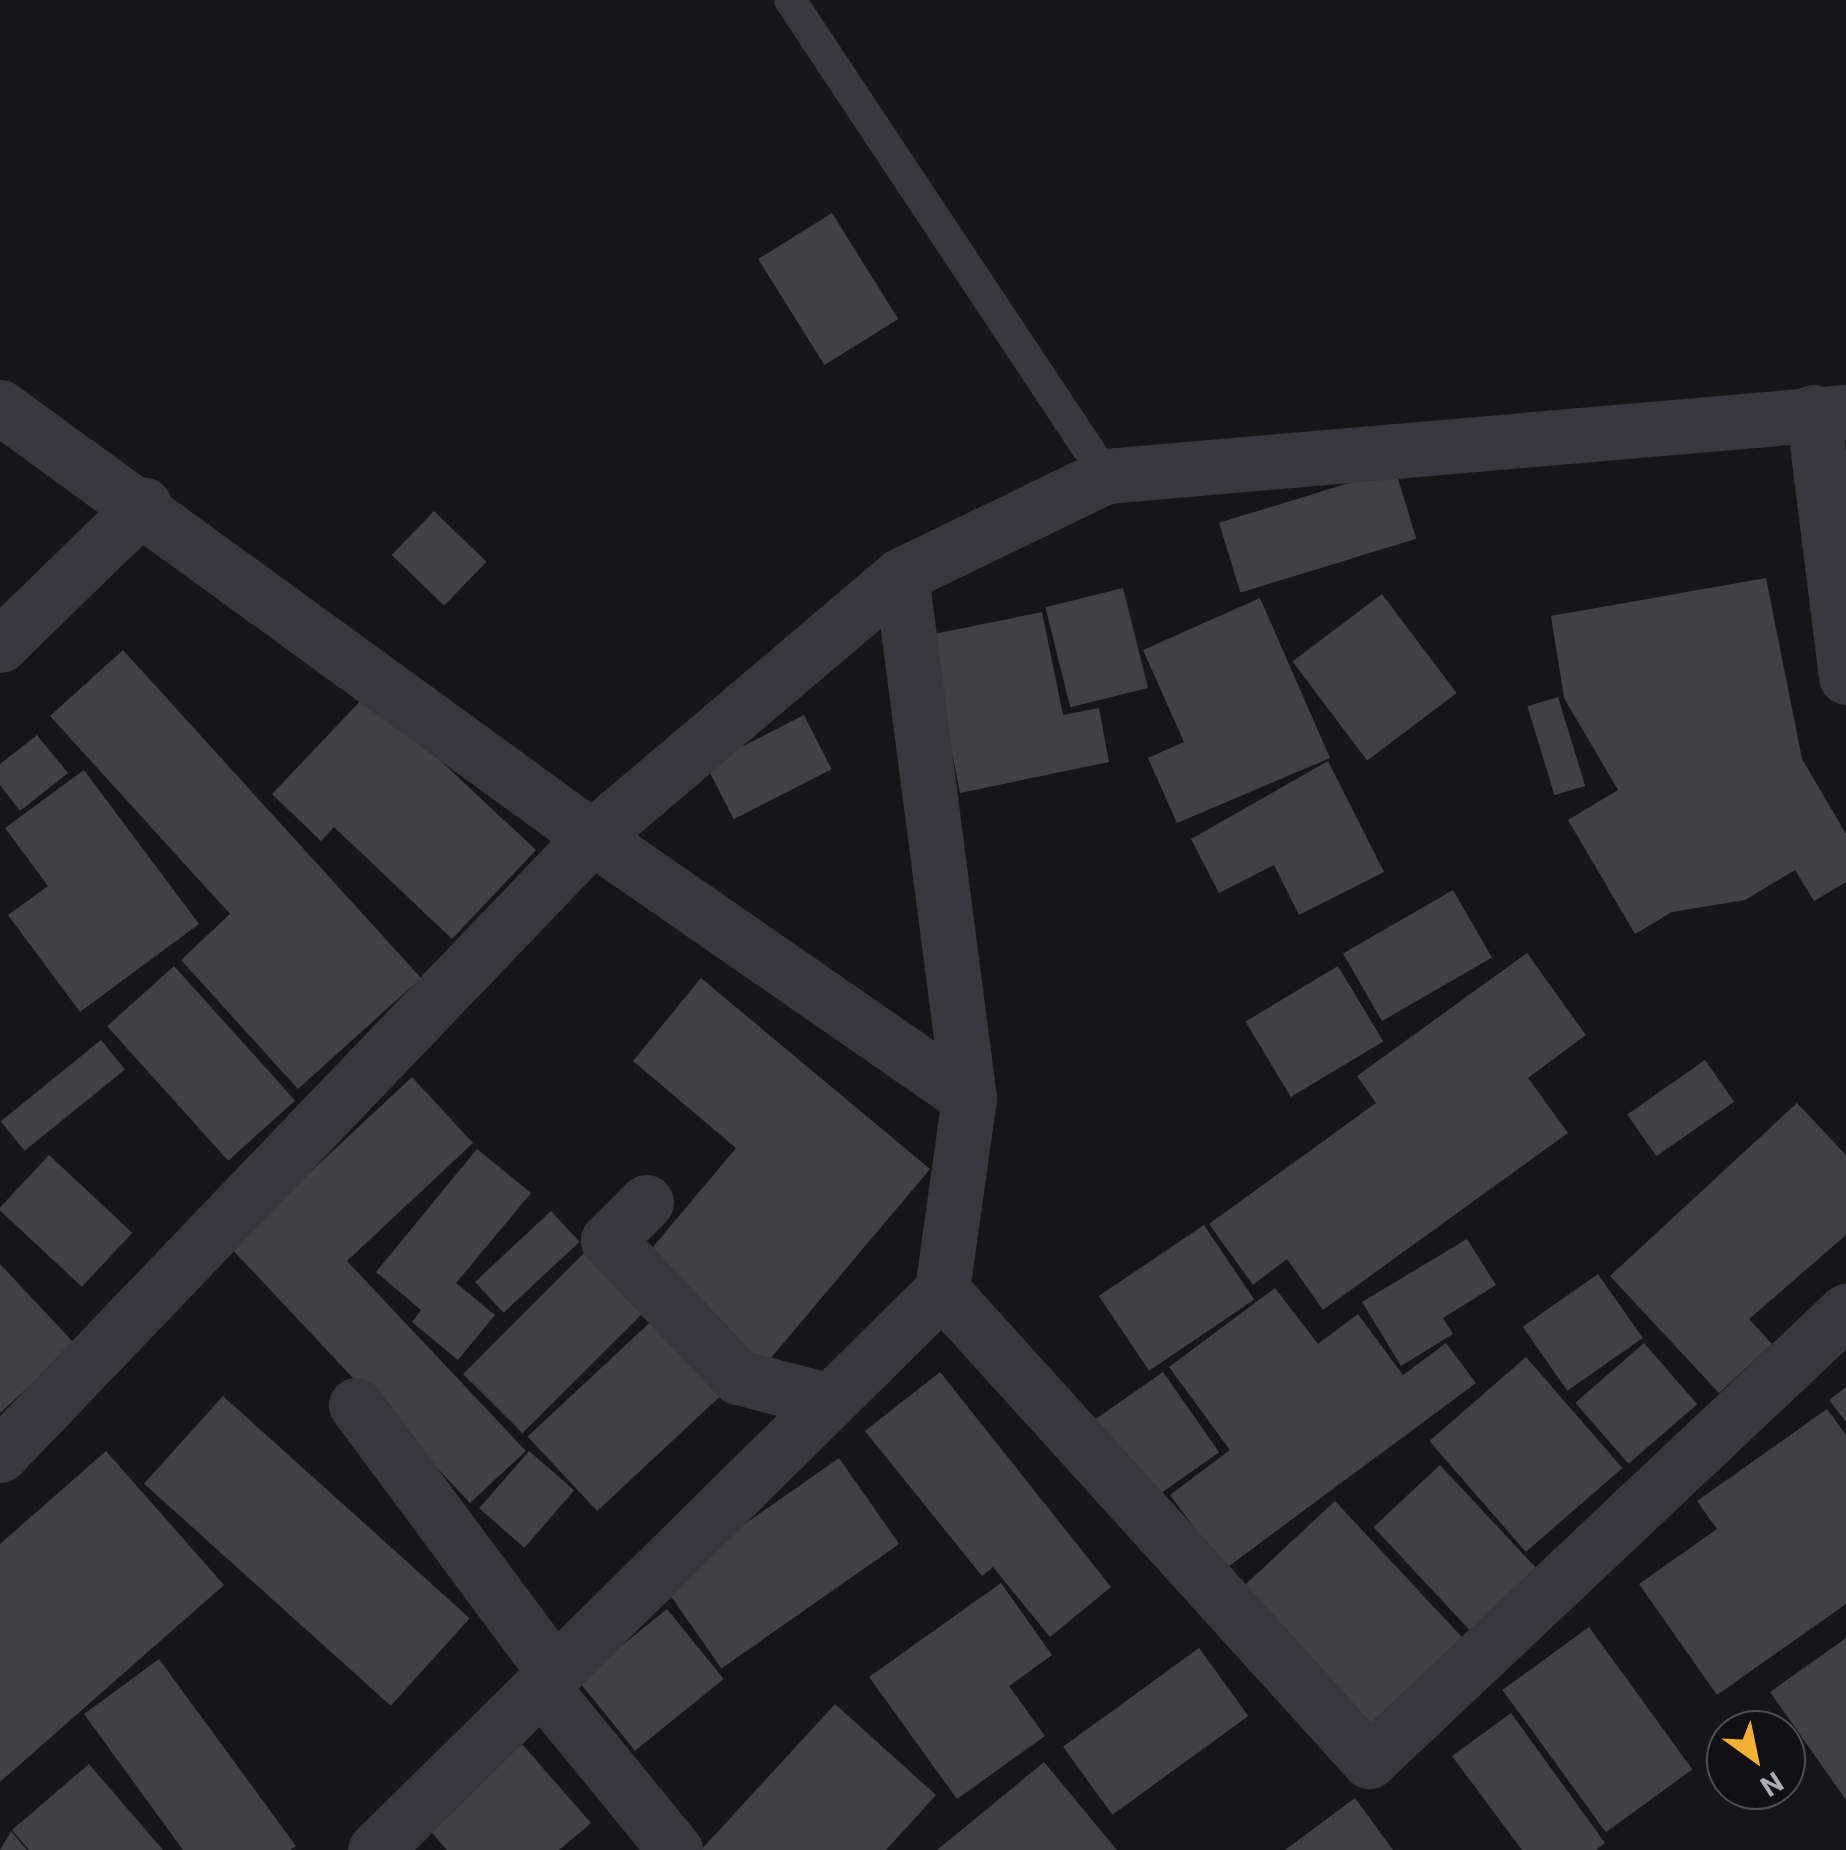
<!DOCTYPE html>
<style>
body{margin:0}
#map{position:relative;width:1846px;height:1850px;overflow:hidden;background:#161618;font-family:Roboto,sans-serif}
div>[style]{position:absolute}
.building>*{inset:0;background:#404145;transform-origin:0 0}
.service>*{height:32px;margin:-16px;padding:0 16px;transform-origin:16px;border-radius:16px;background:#37383d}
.minor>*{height:55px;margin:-27.5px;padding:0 27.5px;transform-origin:27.5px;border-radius:27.5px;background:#37383d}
span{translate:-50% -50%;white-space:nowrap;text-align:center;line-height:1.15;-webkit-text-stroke:10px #111113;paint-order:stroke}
.north{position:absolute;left:1706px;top:1710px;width:100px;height:100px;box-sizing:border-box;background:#111113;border:2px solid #4d4f55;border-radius:50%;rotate:147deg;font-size:28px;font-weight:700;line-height:40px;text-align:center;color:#a8adb8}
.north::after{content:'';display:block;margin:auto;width:35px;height:45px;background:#f2b134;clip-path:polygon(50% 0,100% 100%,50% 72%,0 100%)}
</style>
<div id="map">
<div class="building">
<i style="left:832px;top:213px;width:125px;height:87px;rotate:58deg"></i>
<i style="left:1395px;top:469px;width:73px;height:184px;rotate:73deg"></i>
<i style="left:434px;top:511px;width:73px;height:61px;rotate:44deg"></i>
<i style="clip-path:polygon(1766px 578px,1802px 759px,1846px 834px,1846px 882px,1814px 901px,1795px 870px,1745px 900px,1672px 912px,1635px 934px,1568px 820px,1618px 790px,1564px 698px,1551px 616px)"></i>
<i style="left:1123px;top:588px;width:103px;height:80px;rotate:76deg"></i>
<i style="left:1382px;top:594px;width:124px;height:112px;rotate:53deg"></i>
<i style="clip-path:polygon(1260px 598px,1330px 758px,1177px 823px,1148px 758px,1184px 742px,1143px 650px)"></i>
<i style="clip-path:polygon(1042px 612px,1063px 715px,1099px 708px,1109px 762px,960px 793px,929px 635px)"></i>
<i style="clip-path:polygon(123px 650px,421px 978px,298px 1089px,181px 960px,230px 914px,50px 716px)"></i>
<i style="clip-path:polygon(368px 693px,536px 850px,452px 939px,334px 827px,321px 841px,272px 794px)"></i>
<i style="left:1558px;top:697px;width:93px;height:32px;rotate:73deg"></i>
<i style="left:804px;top:715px;width:61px;height:110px;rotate:63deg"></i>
<i style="clip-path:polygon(37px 735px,68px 773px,20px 811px,0 785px,0 764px)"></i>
<i style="clip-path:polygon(1328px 761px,1384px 872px,1299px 915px,1274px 865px,1219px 893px,1191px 839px)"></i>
<i style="clip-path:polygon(84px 770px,199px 924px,80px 1012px,8px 915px,48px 886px,5px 828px)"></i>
<i style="left:1453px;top:890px;width:78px;height:127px;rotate:60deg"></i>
<i style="clip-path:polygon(1527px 953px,1586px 1035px,1528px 1078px,1568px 1133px,1323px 1310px,1287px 1259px,1253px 1285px,1209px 1224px,1376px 1103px,1357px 1076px)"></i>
<i style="left:174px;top:966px;width:181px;height:90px;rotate:48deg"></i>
<i style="left:1338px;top:966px;width:88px;height:108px;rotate:59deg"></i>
<i style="clip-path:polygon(701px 978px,930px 1169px,760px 1371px,637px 1266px,736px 1148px,633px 1061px)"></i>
<i style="left:101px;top:1040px;width:38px;height:129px;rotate:51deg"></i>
<i style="left:1705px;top:1060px;width:51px;height:95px;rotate:55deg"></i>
<i style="clip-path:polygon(412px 1077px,473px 1143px,347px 1261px,526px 1451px,470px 1503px,230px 1247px)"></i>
<i style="clip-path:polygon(1797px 1103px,1846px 1155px,1846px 1235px,1749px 1319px,1772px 1344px,1719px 1393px,1610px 1276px)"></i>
<i style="clip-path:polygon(477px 1149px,531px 1193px,456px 1283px,495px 1315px,458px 1360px,412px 1322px,421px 1310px,376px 1272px)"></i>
<i style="left:49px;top:1155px;width:114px;height:74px;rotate:43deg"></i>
<i style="left:551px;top:1211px;width:42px;height:104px;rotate:47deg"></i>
<i style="left:1204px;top:1225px;width:90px;height:127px;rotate:56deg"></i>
<i style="clip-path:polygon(1467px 1239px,1496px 1285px,1443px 1318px,1453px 1334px,1401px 1366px,1362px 1302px)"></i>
<i style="left:596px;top:1241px;width:84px;height:188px;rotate:45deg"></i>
<i style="clip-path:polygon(0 1264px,75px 1344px,0 1413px)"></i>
<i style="left:1598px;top:1274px;width:78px;height:92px;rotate:55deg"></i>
<i style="clip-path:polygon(1275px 1288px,1318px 1344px,1358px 1314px,1403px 1375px,1446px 1343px,1476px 1383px,1225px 1569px,1170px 1495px,1230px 1450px,1169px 1367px)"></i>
<i style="left:660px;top:1313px;width:102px;height:181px;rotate:47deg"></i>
<i style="left:1644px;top:1343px;width:81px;height:91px;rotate:49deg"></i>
<i style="left:1526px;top:1357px;width:147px;height:128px;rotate:49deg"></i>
<i style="clip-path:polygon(940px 1372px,1111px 1587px,1050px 1637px,993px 1567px,982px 1576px,865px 1431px)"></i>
<i style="left:1163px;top:1372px;width:98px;height:90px;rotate:55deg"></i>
<i style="clip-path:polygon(1846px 1387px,1846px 1422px,1829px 1400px)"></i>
<i style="left:223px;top:1396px;width:332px;height:118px;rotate:42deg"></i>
<i style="clip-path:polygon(1827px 1409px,1846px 1435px,1846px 1604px,1717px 1695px,1639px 1584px,1717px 1529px,1697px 1501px)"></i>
<i style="clip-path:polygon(106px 1451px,224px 1585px,0 1782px,0 1544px)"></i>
<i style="left:529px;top:1451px;width:60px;height:76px;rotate:41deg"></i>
<i style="left:839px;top:1458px;width:105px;height:217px;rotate:55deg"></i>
<i style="left:1440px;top:1465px;width:149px;height:91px;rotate:47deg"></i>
<i style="left:1335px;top:1501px;width:189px;height:132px;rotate:47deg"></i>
<i style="clip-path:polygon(1001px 1583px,1052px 1655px,1009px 1686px,1045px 1736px,957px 1799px,869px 1677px)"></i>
<i style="left:667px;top:1609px;width:90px;height:114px;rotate:51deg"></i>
<i style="left:1589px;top:1627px;width:176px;height:107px;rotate:54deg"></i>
<i style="clip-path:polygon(1846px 1638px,1846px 1800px,1770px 1692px)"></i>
<i style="left:1199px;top:1648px;width:84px;height:168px;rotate:54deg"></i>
<i style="clip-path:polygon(159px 1659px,296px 1846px,290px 1850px,183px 1850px,84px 1714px)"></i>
<i style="clip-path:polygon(835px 1704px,936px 1795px,886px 1850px,701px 1850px)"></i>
<i style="clip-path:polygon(1511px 1713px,1605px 1843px,1596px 1850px,1522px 1850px,1452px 1756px)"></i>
<i style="clip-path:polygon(522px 1744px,591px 1823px,559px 1850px,447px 1850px,427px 1827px)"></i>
<i style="clip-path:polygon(1044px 1762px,1117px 1850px,937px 1850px)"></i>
<i style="clip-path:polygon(89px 1764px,163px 1850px,29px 1850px,12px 1830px)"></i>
<i style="clip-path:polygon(1355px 1798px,1393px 1850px,1285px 1850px)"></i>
<i style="clip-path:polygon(11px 1831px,27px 1850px,0 1850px)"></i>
</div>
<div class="service">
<i style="left:790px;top:0;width:571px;rotate:56.42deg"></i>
</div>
<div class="minor">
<i style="left:0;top:407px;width:732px;rotate:35.99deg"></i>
<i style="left:592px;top:837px;width:459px;rotate:34.7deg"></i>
<i style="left:1813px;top:412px;width:267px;rotate:82.9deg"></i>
<i style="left:0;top:645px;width:201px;rotate:-44.2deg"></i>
<i style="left:646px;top:1202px;width:54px;rotate:135deg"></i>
<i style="left:608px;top:1240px;width:189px;rotate:46.5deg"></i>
<i style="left:738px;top:1377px;width:95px;rotate:14.6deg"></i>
<i style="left:942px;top:1290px;width:636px;rotate:47.81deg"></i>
<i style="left:1369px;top:1761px;width:656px;rotate:-43.33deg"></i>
<i style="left:356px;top:1405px;width:334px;rotate:53.4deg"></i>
<i style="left:0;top:1455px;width:856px;rotate:-46.23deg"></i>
<i style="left:592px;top:837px;width:405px;rotate:-40.3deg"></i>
<i style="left:541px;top:1686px;width:212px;rotate:50.7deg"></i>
<i style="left:375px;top:1850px;width:797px;rotate:-44.64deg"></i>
<i style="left:942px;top:1290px;width:194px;rotate:-82deg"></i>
<i style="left:969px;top:1098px;width:527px;rotate:-97.41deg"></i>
<i style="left:901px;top:575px;width:228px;rotate:-25.8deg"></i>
<i style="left:1106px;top:476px;width:743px;rotate:-4.94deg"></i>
</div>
<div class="north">N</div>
</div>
